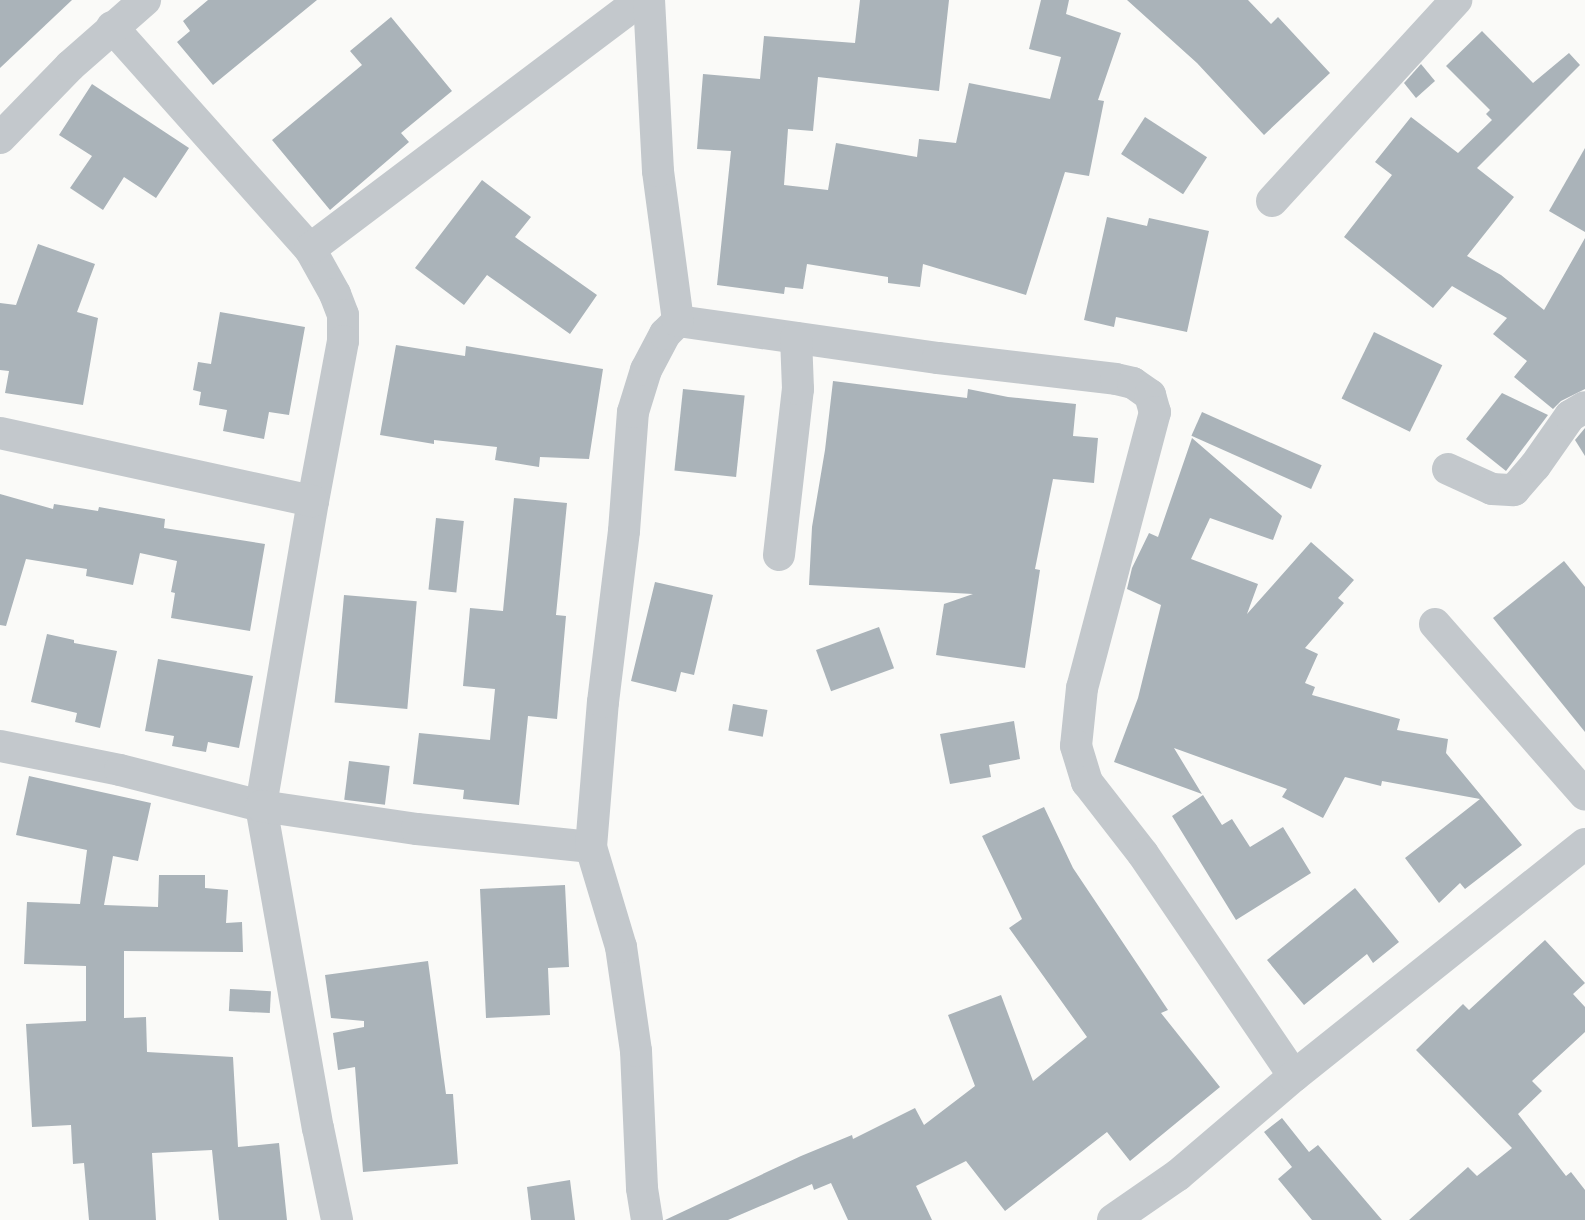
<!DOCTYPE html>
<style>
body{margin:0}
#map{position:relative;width:1585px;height:1220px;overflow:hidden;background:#fafaf8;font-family:Helvetica,sans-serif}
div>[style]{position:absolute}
.building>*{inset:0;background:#aab3b9;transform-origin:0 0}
.minor>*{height:32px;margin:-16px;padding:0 16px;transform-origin:16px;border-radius:16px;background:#c3c8cc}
span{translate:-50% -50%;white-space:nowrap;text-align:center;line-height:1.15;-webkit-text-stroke:6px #fff;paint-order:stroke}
</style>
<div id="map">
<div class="building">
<i style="clip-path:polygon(0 0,72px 0,0 68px)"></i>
<i style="clip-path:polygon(208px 0,317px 0,213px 85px,177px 42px,190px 31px,183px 21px)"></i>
<i style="clip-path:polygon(860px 0,949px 0,939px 91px,818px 77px,813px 131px,788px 129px,784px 185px,828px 190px,836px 143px,917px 157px,919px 139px,956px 143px,969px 83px,1050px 99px,1061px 57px,1029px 49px,1041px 0,1069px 0,1066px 14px,1121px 33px,1098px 100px,1104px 101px,1089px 176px,1065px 172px,1026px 295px,923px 264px,920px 287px,888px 283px,888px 277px,807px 264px,803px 289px,785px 287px,784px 294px,717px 285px,731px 151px,697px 149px,703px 74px,760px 79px,764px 36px,855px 43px)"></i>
<i style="clip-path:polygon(1127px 0,1248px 0,1271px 24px,1278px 17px,1330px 73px,1264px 135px,1197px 63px)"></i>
<i style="clip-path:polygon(391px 17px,452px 91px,401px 133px,409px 142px,330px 210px,272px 140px,362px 65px,350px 51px)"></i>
<i style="clip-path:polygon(1482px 31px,1533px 83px,1569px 53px,1580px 65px,1477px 168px,1514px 197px,1467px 256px,1501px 275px,1544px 310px,1585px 238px,1585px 389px,1561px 401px,1553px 409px,1514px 377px,1527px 361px,1493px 334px,1507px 318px,1452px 286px,1433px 308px,1344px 237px,1392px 175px,1375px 162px,1411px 117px,1458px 153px,1492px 120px,1486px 114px,1490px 110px,1446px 66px)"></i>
<i style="clip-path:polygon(1421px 64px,1435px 81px,1416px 98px,1404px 83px)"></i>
<i style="clip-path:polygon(92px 84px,189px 148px,156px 198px,124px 177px,103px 210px,70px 188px,92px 156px,59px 135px)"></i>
<i style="left:1145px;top:117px;width:74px;height:44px;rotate:33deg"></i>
<i style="clip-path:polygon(1585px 148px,1585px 232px,1549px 211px)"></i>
<i style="clip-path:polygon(482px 180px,531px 217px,515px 237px,597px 295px,570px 334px,487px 275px,464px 305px,415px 268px)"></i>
<i style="clip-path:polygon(1107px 217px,1147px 226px,1149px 218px,1209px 231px,1187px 332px,1116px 317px,1114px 327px,1084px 320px)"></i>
<i style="clip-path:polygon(38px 244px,95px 264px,77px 312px,98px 318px,83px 405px,5px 393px,9px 371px,0 370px,0 303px,16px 305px)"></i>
<i style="clip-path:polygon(220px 312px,305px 327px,289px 415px,269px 412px,264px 439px,223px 431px,227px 410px,199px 405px,201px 392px,193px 390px,198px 362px,211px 364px)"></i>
<i style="left:1374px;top:332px;width:76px;height:74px;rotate:26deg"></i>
<i style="clip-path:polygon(396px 345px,465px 356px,466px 346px,603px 369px,589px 459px,540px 457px,539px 467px,495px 460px,497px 447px,434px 440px,434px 444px,380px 435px)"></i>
<i style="clip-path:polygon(833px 381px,967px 398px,968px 389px,1008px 397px,1076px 404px,1073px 436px,1098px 438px,1094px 483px,1053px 479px,1035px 569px,1040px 570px,1025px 668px,936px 655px,944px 604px,973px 594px,809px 585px,812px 527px,825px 450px)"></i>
<i style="left:683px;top:389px;width:62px;height:82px;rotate:6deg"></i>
<i style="clip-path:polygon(1502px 393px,1548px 415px,1506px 471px,1466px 439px)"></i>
<i style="left:1202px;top:412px;width:131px;height:26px;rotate:24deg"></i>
<i style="clip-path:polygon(1585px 428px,1585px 456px,1575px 440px)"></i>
<i style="clip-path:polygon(1192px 438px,1282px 516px,1273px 540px,1210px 518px,1191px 559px,1258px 584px,1247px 614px,1311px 542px,1354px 580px,1338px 598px,1344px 603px,1305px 648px,1318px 654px,1305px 683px,1315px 687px,1312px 695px,1400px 719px,1397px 730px,1448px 739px,1446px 753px,1522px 845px,1465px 889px,1460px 883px,1439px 903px,1405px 858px,1480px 799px,1382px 781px,1381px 786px,1345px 777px,1323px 818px,1282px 797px,1287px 789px,1174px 748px,1202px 794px,1114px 762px,1138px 698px,1161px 605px,1127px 589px,1132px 568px,1149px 533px,1158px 537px)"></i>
<i style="clip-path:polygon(0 494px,53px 509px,54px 504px,98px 511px,99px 507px,165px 519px,164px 528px,265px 544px,250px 631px,171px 618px,175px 593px,171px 592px,177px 561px,140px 553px,133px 585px,86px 576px,87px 569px,26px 559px,6px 626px,0 625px)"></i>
<i style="clip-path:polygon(514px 498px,567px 503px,556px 615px,566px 616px,557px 719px,528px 716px,519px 805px,463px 799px,464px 790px,413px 784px,419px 733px,490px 740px,495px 689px,463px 686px,470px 608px,503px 611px)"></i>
<i style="left:436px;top:518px;width:28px;height:72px;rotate:6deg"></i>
<i style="clip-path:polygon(1564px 561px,1585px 587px,1585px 732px,1493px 618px)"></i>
<i style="clip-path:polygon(655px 582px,713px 595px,694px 675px,681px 672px,676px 692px,631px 681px)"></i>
<i style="left:344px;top:595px;width:73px;height:108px;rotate:5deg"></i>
<i style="left:879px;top:627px;width:44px;height:67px;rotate:70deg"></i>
<i style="clip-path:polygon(47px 634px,74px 640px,74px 643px,117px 651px,100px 728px,75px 722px,77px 713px,31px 702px)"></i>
<i style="clip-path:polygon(158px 659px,253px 676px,239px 748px,208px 742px,206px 752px,172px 746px,174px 736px,145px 731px)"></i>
<i style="left:733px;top:704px;width:35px;height:27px;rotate:10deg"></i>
<i style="clip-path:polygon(1014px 721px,1020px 759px,989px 765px,991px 777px,950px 784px,940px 734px)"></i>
<i style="left:349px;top:761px;width:41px;height:39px;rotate:7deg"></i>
<i style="clip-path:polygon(29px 776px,151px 803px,138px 861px,113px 856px,104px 905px,158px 907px,159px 875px,205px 875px,205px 888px,228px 890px,226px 923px,242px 922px,243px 952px,124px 951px,124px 1018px,146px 1017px,147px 1052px,233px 1057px,238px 1147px,279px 1143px,287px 1220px,219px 1220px,212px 1150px,152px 1153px,156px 1220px,89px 1220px,84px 1163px,73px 1164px,71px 1125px,32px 1127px,26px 1024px,86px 1021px,86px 966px,24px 964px,27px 902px,80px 904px,87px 850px,16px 835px)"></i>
<i style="clip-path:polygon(1203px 795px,1222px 825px,1232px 819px,1250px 847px,1283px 827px,1311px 873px,1236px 920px,1172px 816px)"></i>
<i style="clip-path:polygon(1044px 807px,1073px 868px,1168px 1010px,1161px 1013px,1220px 1087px,1130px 1161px,1107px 1132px,1005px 1211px,966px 1161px,916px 1186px,932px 1220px,848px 1220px,831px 1183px,814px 1190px,812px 1184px,728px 1220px,665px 1220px,801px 1156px,852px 1135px,853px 1139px,915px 1108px,924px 1125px,975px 1086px,948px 1015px,1001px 995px,1033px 1081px,1087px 1037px,1009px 928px,1022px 919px,982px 836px)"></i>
<i style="clip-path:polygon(565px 885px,569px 967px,548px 968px,550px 1015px,486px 1018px,480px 889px)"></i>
<i style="clip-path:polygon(1355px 888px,1399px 942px,1373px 963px,1367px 954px,1304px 1005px,1267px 960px)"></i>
<i style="clip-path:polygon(1545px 940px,1585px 983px,1573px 994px,1585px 1007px,1585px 1032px,1532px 1081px,1542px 1091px,1518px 1114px,1566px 1176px,1571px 1172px,1585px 1190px,1585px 1220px,1409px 1220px,1468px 1167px,1477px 1176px,1512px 1148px,1416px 1050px,1463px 1004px,1469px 1010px)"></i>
<i style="clip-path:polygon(428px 961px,446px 1094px,453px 1094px,458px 1164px,363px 1172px,355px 1067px,338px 1070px,333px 1033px,364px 1027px,364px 1021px,331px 1018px,325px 975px)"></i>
<i style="left:230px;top:989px;width:41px;height:22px;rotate:3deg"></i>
<i style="clip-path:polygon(1282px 1118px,1309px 1152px,1318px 1145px,1382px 1220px,1312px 1220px,1278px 1179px,1292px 1167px,1264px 1132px)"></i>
<i style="clip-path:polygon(570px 1180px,575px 1220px,531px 1220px,527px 1187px)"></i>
</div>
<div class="minor">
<i style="left:112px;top:27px;width:297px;rotate:48.3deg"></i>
<i style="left:310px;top:249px;width:51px;rotate:60.9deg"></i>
<i style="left:335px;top:294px;width:22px;rotate:69deg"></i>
<i style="left:343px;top:315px;width:26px;rotate:90deg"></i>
<i style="left:343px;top:341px;width:163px;rotate:100.6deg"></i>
<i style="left:313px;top:501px;width:309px;rotate:99.7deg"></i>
<i style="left:261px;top:806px;width:327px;rotate:80deg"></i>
<i style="left:318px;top:1128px;width:94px;rotate:78.3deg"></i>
<i style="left:0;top:138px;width:100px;rotate:-45.8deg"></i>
<i style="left:70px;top:66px;width:100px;rotate:-41.3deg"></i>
<i style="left:1272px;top:201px;width:273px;rotate:-47.5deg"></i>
<i style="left:310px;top:249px;width:414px;rotate:-37deg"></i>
<i style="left:678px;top:321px;width:263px;rotate:8.1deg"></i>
<i style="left:938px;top:358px;width:179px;rotate:6.7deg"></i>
<i style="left:1116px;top:379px;width:17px;rotate:13deg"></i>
<i style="left:1133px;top:383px;width:21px;rotate:35deg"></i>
<i style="left:1150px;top:395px;width:18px;rotate:74deg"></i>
<i style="left:1155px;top:412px;width:285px;rotate:104.8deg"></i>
<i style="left:1082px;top:688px;width:58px;rotate:95.9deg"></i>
<i style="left:1076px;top:746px;width:38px;rotate:73deg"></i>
<i style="left:1087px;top:782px;width:91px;rotate:52.1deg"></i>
<i style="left:1143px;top:854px;width:268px;rotate:55.8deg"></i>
<i style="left:0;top:433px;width:320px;rotate:12.3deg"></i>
<i style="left:1448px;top:469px;width:48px;rotate:24.4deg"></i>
<i style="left:1492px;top:489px;width:22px;rotate:3deg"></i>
<i style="left:1514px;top:490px;width:32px;rotate:-49deg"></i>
<i style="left:1535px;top:466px;width:61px;rotate:-55deg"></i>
<i style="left:1570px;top:416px;width:17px;rotate:-31deg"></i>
<i style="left:779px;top:555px;width:167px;rotate:-83.5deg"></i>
<i style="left:798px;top:389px;width:51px;rotate:-92.2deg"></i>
<i style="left:1435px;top:624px;width:227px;rotate:48.7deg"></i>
<i style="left:0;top:746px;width:122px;rotate:11.3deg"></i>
<i style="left:120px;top:770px;width:146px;rotate:14.3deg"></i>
<i style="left:261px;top:806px;width:158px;rotate:8.4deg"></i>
<i style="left:417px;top:829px;width:175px;rotate:5.9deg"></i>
<i style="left:647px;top:1220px;width:32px;rotate:-99deg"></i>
<i style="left:642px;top:1188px;width:137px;rotate:-92.5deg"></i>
<i style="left:636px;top:1051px;width:105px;rotate:-98.2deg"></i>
<i style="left:621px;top:947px;width:104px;rotate:-106.7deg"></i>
<i style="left:591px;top:847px;width:145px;rotate:-85.3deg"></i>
<i style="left:603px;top:702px;width:172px;rotate:-83deg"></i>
<i style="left:624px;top:531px;width:119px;rotate:-85.7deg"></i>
<i style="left:633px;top:412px;width:44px;rotate:-72.8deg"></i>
<i style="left:646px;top:370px;width:41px;rotate:-62.2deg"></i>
<i style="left:665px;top:334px;width:18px;rotate:-45deg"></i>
<i style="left:678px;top:321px;width:151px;rotate:-97.6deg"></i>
<i style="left:658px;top:171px;width:171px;rotate:-93deg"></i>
<i style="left:1113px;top:1220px;width:79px;rotate:-34.7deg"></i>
<i style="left:1178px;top:1175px;width:153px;rotate:-40.5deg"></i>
<i style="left:1294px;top:1076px;width:372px;rotate:-38.6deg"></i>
</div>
</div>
